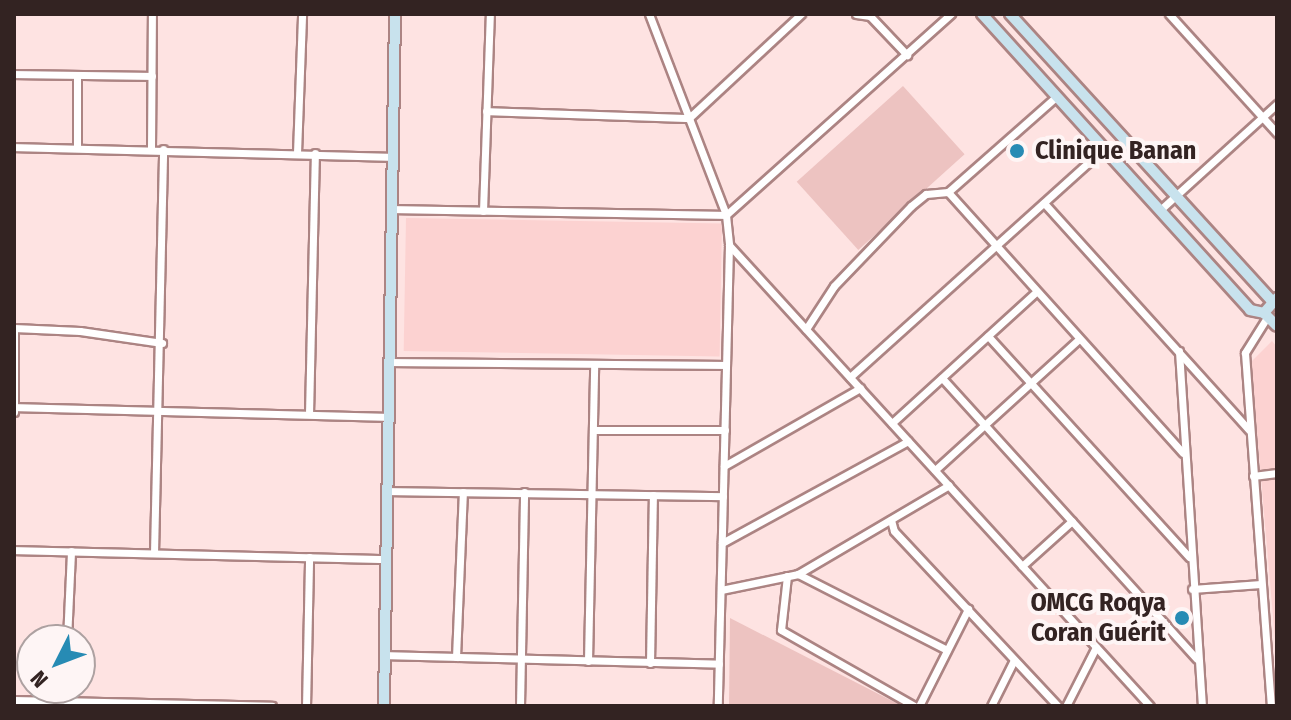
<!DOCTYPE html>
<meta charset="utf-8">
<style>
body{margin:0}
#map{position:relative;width:1291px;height:720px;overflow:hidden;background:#fee3e2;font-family:"Fira Sans Condensed",sans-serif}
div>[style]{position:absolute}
.built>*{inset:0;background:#fcd2d1;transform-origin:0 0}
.green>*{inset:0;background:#edc3c1;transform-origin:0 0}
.roads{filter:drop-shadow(2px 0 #ac8483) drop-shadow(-2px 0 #ac8483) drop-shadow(0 2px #ac8483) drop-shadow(0 -2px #ac8483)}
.street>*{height:7px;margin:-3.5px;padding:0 3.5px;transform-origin:3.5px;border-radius:3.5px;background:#fff}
.secondary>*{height:10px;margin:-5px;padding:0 5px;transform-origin:5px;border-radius:5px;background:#c8e2ed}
.dots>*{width:22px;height:22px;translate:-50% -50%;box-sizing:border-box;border:4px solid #fef5f5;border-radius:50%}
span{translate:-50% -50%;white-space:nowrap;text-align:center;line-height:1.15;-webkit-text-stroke:8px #fef5f5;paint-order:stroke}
.poi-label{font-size:26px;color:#332322;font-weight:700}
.left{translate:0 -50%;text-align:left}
.right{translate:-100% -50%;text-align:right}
.frame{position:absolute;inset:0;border:16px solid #332322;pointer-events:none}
.north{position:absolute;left:16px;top:624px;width:80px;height:80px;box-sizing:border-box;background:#fef5f5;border:2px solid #ada1a1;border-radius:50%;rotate:228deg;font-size:22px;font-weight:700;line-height:32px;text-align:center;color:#332322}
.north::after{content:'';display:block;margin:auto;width:28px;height:36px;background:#278bb4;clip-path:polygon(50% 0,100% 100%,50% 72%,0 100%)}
</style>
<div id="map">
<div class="built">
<i style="left:406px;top:218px;width:316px;height:133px;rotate:1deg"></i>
<i style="clip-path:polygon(1272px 341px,1277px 347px,1277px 663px,1251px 362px)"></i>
</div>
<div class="green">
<i style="left:903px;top:86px;width:92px;height:143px;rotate:48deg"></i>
<i style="clip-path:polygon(730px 618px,902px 706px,729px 706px)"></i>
</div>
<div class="roads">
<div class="street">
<i style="left:649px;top:14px;width:215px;rotate:69deg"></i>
<i style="left:726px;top:215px;width:30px;rotate:84deg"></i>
<i style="left:729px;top:245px;width:461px;rotate:91.4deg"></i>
<i style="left:856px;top:14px;width:14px;rotate:8deg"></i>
<i style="left:870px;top:16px;width:54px;rotate:46.5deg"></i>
<i style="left:1169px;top:14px;width:161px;rotate:47.8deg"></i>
<i style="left:14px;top:74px;width:138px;rotate:0.8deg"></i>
<i style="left:1057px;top:96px;width:145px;rotate:138.6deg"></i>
<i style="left:948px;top:192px;width:351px;rotate:48deg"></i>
<i style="left:486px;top:111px;width:203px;rotate:2deg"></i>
<i style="left:689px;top:118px;width:153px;rotate:-42.9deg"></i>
<i style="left:14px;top:147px;width:379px;rotate:1.5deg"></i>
<i style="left:77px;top:148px;width:73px;rotate:-90deg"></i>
<i style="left:151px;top:149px;width:135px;rotate:-89.6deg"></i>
<i style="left:297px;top:153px;width:139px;rotate:-87.9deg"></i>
<i style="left:1044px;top:203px;width:306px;rotate:47.9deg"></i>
<i style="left:392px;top:209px;width:334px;rotate:1deg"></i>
<i style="left:726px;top:215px;width:302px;rotate:-41.8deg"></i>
<i style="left:1160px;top:210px;width:158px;rotate:-42.2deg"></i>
<i style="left:483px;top:211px;width:197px;rotate:-88deg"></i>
<i style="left:729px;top:245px;width:624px;rotate:47.6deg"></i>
<i style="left:1266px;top:319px;width:40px;rotate:122deg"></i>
<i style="left:1245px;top:353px;width:354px;rotate:85.8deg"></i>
<i style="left:14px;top:328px;width:66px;rotate:2.6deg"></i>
<i style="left:80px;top:331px;width:83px;rotate:8.3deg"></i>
<i style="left:806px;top:329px;width:51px;rotate:-56.9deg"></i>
<i style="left:834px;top:286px;width:111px;rotate:-46.1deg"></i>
<i style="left:911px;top:206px;width:19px;rotate:-39deg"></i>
<i style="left:926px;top:194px;width:22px;rotate:-5deg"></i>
<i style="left:14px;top:330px;width:82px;rotate:90deg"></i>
<i style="left:988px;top:336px;width:299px;rotate:47.7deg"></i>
<i style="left:1179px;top:351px;width:356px;rotate:86.3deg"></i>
<i style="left:389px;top:362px;width:337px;rotate:0.5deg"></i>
<i style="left:850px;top:377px;width:342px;rotate:-42deg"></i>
<i style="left:942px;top:378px;width:379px;rotate:47.8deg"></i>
<i style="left:14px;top:407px;width:374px;rotate:1.5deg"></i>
<i style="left:309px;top:414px;width:261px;rotate:-88.7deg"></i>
<i style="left:892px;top:423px;width:195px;rotate:-42.3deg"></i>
<i style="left:593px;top:430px;width:132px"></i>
<i style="left:724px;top:466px;width:157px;rotate:-29.8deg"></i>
<i style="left:935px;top:470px;width:195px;rotate:-42.3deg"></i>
<i style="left:1253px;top:476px;width:24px;rotate:-7deg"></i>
<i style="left:387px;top:491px;width:336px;rotate:0.9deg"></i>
<i style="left:891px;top:520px;width:11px;rotate:75deg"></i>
<i style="left:894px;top:531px;width:240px;rotate:46.9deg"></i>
<i style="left:722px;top:543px;width:212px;rotate:-28.7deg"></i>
<i style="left:14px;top:550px;width:372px;rotate:1.4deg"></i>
<i style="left:154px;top:553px;width:404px;rotate:-88.7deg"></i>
<i style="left:1022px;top:566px;width:67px;rotate:-42deg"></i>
<i style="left:798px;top:574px;width:167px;rotate:27deg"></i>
<i style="left:787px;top:576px;width:54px;rotate:96.3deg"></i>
<i style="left:781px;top:630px;width:153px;rotate:29.7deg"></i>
<i style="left:1192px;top:589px;width:69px;rotate:-4.1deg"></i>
<i style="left:721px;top:590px;width:79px;rotate:-11.7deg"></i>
<i style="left:798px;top:574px;width:175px;rotate:-30.5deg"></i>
<i style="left:67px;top:640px;width:89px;rotate:-87.4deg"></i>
<i style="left:384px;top:655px;width:335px;rotate:1.5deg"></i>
<i style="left:456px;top:657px;width:165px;rotate:-87.6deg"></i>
<i style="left:588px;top:661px;width:297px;rotate:-88.8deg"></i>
<i style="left:650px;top:663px;width:168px;rotate:-89deg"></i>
<i style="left:14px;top:700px;width:258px;rotate:1.3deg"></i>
<i style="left:65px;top:701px;width:13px;rotate:-86deg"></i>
<i style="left:306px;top:706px;width:149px;rotate:-88.8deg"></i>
<i style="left:520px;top:706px;width:214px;rotate:-88.9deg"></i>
<i style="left:919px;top:706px;width:109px;rotate:-63.2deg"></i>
<i style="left:991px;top:706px;width:51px;rotate:-63.4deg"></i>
<i style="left:1066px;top:706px;width:66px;rotate:-63deg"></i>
</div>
<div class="secondary">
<i style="left:982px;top:14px;width:399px;rotate:47.8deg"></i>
<i style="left:1250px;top:310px;width:14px;rotate:12deg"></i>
<i style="left:1010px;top:14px;width:387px;rotate:47.6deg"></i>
<i style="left:1277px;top:298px;width:20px;rotate:131deg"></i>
<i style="left:1264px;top:313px;width:18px;rotate:45deg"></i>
<i style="left:384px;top:706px;width:692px;rotate:-89.09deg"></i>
</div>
</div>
<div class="dots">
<i style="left:1017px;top:151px;background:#278bb4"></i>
<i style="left:1182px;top:618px;background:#278bb4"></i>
</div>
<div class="poi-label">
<span class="left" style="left:1035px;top:151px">Clinique Banan</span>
<span class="right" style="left:1166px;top:618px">OMCG Roqya<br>Coran Guérit</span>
</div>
<div class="frame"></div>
<div class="north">N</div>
</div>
